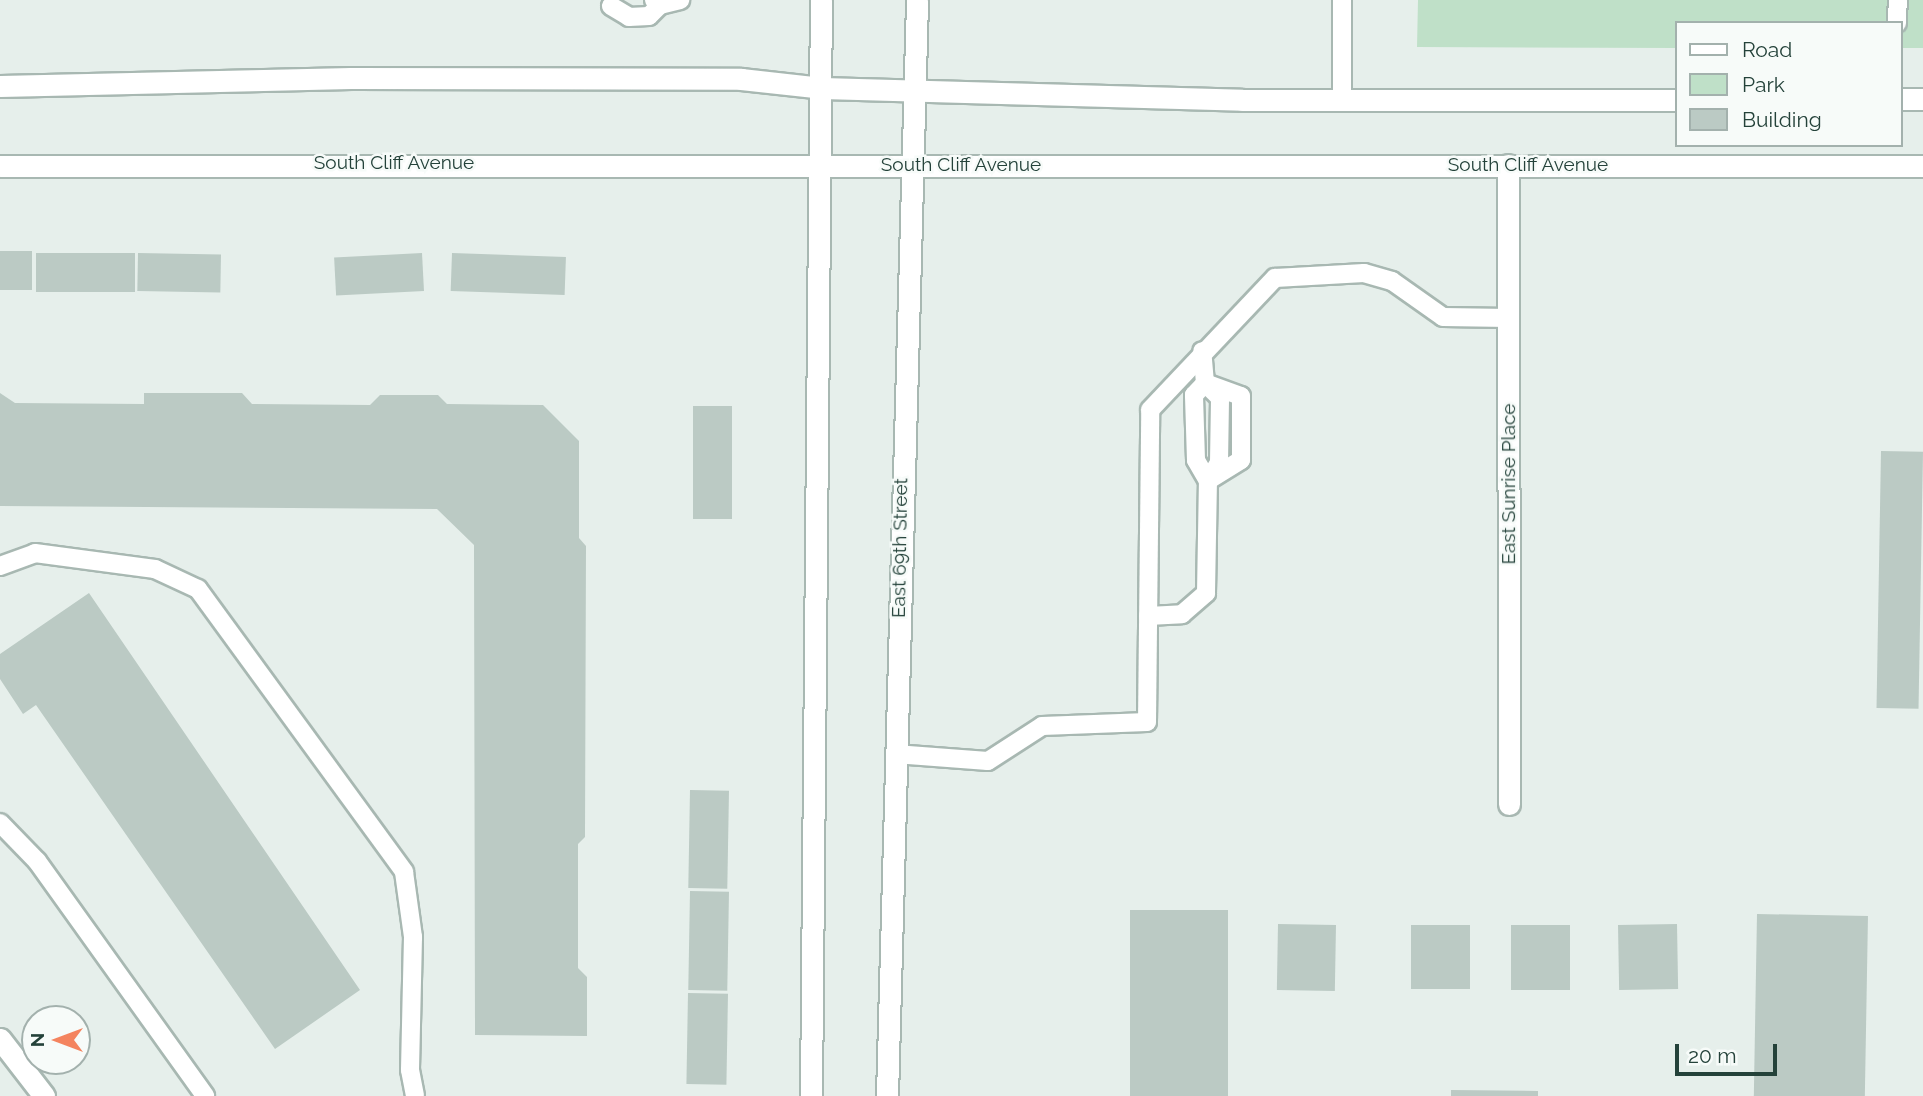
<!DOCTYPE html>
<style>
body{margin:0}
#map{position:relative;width:1923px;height:1096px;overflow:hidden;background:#e6efeb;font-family:Raleway,sans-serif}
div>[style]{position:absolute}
.green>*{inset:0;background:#bfe0c8}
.building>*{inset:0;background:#bbcac4;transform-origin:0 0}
.roads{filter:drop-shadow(2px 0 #a8b8b2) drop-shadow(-2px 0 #a8b8b2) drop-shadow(0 2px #a8b8b2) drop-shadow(0 -2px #a8b8b2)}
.service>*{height:18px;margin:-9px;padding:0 9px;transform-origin:9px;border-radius:9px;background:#fff}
.minor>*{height:21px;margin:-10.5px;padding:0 10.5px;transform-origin:10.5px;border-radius:10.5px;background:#fff}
.secondary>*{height:21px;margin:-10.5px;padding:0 10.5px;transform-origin:10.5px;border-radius:10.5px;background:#fff}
span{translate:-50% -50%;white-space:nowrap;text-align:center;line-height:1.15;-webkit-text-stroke:5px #f7fbf9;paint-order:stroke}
.street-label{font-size:19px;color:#24423a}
.legend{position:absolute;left:1675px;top:21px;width:228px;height:126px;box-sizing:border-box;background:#f7fbf9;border:2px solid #a3b1ad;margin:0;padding:9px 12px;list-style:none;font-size:21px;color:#24423a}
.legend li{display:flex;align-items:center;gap:14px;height:35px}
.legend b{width:35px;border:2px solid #a3b1ad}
.north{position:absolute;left:21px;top:1005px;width:70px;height:70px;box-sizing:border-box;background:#f7fbf9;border:2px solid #a3b1ad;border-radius:50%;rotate:270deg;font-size:19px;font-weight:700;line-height:28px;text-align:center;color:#24423a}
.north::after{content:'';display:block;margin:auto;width:24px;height:32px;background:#f4845f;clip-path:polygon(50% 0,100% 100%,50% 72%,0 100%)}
.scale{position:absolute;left:1675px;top:1044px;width:102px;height:32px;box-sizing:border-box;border:4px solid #24423a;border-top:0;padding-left:9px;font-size:21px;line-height:24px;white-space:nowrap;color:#24423a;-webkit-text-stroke:5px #f7fbf9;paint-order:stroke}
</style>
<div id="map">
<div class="green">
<i style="clip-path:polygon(1418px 0,1923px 0,1923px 48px,1900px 48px,1900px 23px,1676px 23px,1676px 48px,1417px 47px)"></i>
</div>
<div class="building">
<i style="left:32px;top:251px;width:39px;height:32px;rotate:90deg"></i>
<i style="left:36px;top:253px;width:99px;height:39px"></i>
<i style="left:138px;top:253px;width:83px;height:38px;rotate:1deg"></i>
<i style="left:422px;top:253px;width:38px;height:88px;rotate:87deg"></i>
<i style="left:452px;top:253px;width:114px;height:38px;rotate:2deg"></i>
<i style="clip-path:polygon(0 393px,15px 403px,144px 404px,144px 393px,242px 393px,252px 404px,370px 405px,380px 395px,438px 395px,447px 404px,543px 405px,579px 441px,579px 538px,586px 546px,585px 837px,578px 844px,578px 968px,587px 977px,587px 1036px,475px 1035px,474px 545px,437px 509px,0 506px)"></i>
<i style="left:693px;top:406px;width:39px;height:113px"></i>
<i style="left:1881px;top:451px;width:42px;height:257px;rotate:1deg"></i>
<i style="clip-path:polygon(89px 593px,360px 990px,275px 1049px,36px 705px,23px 714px,0 679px,0 654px)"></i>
<i style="left:690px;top:790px;width:39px;height:98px;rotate:1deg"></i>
<i style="left:690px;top:891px;width:39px;height:99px;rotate:1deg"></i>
<i style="left:1130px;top:910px;width:98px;height:186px"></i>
<i style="left:1757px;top:914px;width:111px;height:182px;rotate:1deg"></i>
<i style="left:1278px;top:924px;width:58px;height:66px;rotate:1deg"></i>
<i style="left:1677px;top:924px;width:65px;height:59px;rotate:89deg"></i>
<i style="left:1411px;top:925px;width:59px;height:64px"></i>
<i style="left:1511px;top:925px;width:59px;height:65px"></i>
<i style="left:688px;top:993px;width:40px;height:91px;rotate:1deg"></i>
<i style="clip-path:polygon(1451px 1090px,1538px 1091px,1538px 1096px,1451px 1096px)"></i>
</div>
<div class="roads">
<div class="service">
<i style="left:654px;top:0;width:8px;rotate:40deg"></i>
<i style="left:660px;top:5px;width:21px;rotate:-14deg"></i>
<i style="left:1342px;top:0;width:101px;rotate:90deg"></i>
<i style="left:611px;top:6px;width:21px;rotate:31deg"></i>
<i style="left:629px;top:17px;width:20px;rotate:-3deg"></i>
<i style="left:649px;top:16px;width:16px;rotate:-45deg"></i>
<i style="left:1897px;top:23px;width:23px;rotate:-88deg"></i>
<i style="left:1205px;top:383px;width:38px;rotate:20deg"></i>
<i style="left:1241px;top:396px;width:64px;rotate:90deg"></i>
<i style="left:1241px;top:460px;width:39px;rotate:148deg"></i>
<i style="left:1208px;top:481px;width:24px;rotate:-120deg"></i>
<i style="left:1196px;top:460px;width:65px;rotate:-91.8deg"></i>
<i style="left:1194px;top:395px;width:16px;rotate:-47deg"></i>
<i style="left:0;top:566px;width:37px;rotate:-20deg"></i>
<i style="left:35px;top:553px;width:121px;rotate:7.6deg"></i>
<i style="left:155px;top:569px;width:47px;rotate:24.9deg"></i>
<i style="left:198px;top:589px;width:350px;rotate:53.9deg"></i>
<i style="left:404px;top:872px;width:66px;rotate:82.1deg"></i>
<i style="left:413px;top:937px;width:133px;rotate:91.3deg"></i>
<i style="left:410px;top:1070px;width:26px;rotate:79deg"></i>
<i style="left:1148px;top:616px;width:34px;rotate:-3deg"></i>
<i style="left:1182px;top:614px;width:32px;rotate:-41deg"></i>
<i style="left:1206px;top:593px;width:112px;rotate:-89deg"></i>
<i style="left:1208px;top:481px;width:21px;rotate:-59deg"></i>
<i style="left:1219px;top:463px;width:65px;rotate:-89.1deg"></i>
<i style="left:1220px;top:398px;width:21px;rotate:-135deg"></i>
<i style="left:1205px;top:383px;width:32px;rotate:-95deg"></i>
<i style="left:895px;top:754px;width:93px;rotate:4.3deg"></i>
<i style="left:988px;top:761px;width:64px;rotate:-32.9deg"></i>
<i style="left:1042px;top:726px;width:105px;rotate:-2.2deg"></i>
<i style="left:1147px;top:722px;width:312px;rotate:-89.4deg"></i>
<i style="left:1150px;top:410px;width:182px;rotate:-46.6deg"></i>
<i style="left:1275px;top:278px;width:89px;rotate:-3.2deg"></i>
<i style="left:1364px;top:273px;width:29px;rotate:16deg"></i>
<i style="left:1392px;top:281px;width:62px;rotate:35.2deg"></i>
<i style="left:1443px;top:317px;width:66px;rotate:0.9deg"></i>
<i style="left:0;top:823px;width:53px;rotate:45.8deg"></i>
<i style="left:37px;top:861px;width:289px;rotate:54.4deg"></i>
</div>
<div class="minor">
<i style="left:1508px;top:165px;width:639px;rotate:89.91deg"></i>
<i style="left:0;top:1039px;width:72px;rotate:52.3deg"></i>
</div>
<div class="secondary">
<i style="left:0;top:86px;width:351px;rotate:-1.3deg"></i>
<i style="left:351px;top:78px;width:390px;rotate:0.1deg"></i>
<i style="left:741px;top:79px;width:81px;rotate:6.3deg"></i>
<i style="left:822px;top:88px;width:420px;rotate:1.6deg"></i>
<i style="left:1242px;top:100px;width:434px"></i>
<i style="left:1900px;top:99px;width:23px"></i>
<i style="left:0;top:166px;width:1923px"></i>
<i style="left:811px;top:1096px;width:1096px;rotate:-89.48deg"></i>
<i style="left:887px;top:1096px;width:1096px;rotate:-88.43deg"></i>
</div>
</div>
<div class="street-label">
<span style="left:394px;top:163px">South Cliff Avenue</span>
<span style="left:961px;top:165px">South Cliff Avenue</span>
<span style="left:1528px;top:165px">South Cliff Avenue</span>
<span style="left:1509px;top:484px;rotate:-90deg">East Sunrise Place</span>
<span style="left:900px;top:548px;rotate:-89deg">East 69th Street</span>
</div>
<ul class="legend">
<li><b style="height:9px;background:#fff"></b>Road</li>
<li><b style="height:19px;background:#bfe0c8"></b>Park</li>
<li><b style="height:19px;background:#bbcac4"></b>Building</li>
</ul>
<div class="north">N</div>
<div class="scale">20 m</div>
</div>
